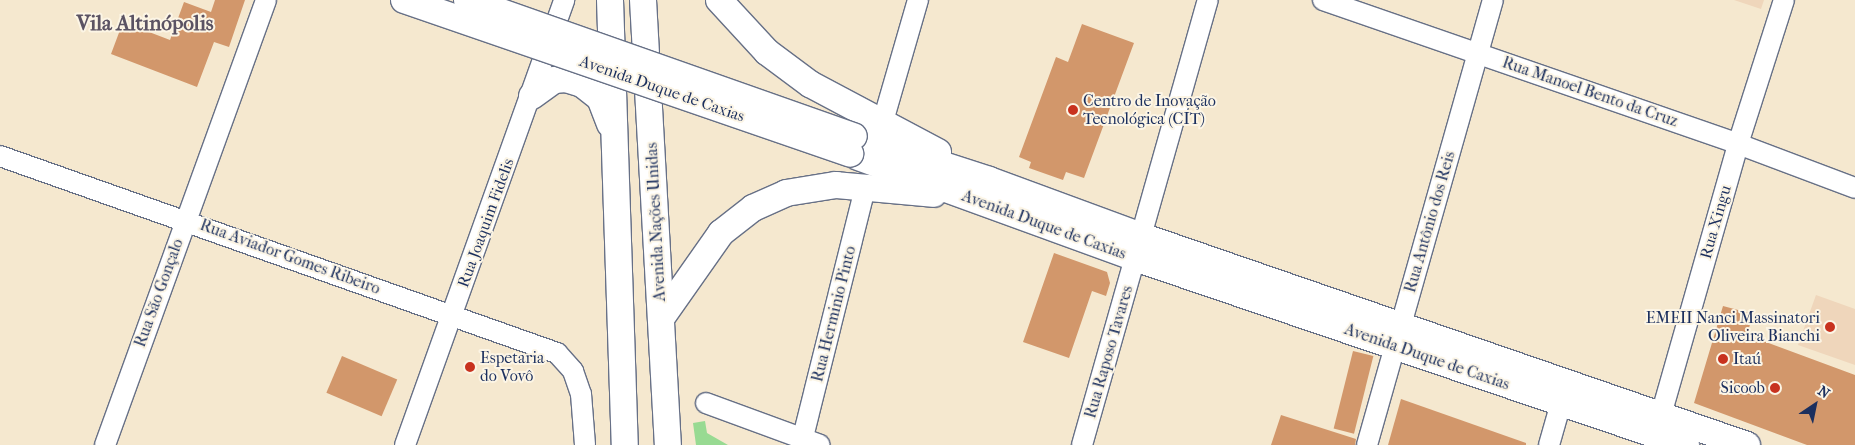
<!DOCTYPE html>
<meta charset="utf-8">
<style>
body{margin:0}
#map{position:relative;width:1855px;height:445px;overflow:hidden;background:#f5e8cf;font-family:"IM FELL French Canon",serif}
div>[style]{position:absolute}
.built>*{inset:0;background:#efd6bb}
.green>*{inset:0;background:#98da92}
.building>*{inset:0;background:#d2976b;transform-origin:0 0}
.roads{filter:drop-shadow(1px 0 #677086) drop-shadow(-1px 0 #677086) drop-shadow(0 1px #677086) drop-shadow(0 -1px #677086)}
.minor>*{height:20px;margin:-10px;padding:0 10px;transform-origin:10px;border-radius:10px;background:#fff}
.major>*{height:26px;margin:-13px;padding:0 13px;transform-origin:13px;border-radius:13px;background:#fff}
.bridges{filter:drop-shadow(1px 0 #677086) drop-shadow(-1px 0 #677086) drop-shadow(0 1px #677086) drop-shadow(0 -1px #677086)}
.major-bridge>*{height:26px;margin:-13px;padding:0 13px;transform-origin:13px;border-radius:13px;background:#fff}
.dots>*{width:14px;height:14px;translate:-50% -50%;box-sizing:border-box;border:2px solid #fcf5e5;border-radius:50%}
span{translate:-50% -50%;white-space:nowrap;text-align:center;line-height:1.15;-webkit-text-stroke:4px #fcf5e5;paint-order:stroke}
.street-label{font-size:16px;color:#1b2f5e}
.poi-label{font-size:16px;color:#1b2f5e}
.left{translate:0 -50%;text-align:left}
.right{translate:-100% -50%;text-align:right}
.district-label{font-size:21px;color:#5b5363;font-weight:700}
.north{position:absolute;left:1790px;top:380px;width:50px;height:50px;-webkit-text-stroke:4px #fcf5e5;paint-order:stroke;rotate:34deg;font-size:14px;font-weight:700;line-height:20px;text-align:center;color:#1b2f5e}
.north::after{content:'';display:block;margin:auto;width:18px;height:22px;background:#1b2f5e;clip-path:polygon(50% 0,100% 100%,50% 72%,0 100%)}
</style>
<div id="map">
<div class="built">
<i style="clip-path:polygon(1734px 0,1764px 0,1761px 9px)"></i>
<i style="clip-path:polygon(1816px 295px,1855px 309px,1855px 365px,1798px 345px)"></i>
</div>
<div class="green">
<i style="clip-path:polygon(705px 421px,707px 433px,728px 445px,696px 445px,693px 423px)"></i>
</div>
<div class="building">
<i style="clip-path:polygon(215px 0,245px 0,229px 47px,214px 42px,197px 87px,111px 54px,123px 22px,170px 40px,184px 2px,211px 12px)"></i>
<i style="clip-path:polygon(1082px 24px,1134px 43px,1084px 178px,1066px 172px,1063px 180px,1029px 168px,1031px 162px,1019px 157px,1056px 57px,1068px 62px)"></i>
<i style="clip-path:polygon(1054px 253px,1107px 272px,1110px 283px,1106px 296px,1092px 291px,1069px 358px,1023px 342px)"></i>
<i style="clip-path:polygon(1723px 306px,1753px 314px,1747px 335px,1855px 375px,1855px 445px,1807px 445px,1694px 403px)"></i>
<i style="left:1353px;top:351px;width:21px;height:80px;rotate:14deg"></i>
<i style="left:342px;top:356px;width:60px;height:40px;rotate:23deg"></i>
<i style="clip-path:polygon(1401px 399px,1526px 443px,1526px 445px,1388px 445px)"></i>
<i style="clip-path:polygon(1281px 415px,1356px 439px,1355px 445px,1271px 445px)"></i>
</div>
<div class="roads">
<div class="minor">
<i style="left:1323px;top:0;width:439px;rotate:19.1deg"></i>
<i style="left:1738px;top:144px;width:125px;rotate:20.6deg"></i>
<i style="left:879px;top:135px;width:141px;rotate:-73.9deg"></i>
<i style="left:0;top:156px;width:591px;rotate:19.48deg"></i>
<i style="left:557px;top:353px;width:24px;rotate:48deg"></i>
<i style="left:573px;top:371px;width:24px;rotate:71deg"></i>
<i style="left:581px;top:394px;width:51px;rotate:85.5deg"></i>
<i style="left:1141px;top:236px;width:245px;rotate:-74.2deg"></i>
<i style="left:706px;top:403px;width:121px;rotate:20.2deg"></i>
<i style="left:1657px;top:429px;width:296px;rotate:-74.1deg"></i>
<i style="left:1738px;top:144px;width:151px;rotate:-72.3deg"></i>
<i style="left:105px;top:445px;width:473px;rotate:-70.1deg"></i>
<i style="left:405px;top:445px;width:473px;rotate:-70.3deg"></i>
<i style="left:801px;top:445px;width:264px;rotate:-76deg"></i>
<i style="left:1082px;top:445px;width:194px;rotate:-74.2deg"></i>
<i style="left:1367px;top:445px;width:462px;rotate:-74.2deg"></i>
<i style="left:1549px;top:445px;width:44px;rotate:-74.1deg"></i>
</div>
<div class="major">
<i style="left:610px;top:0;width:445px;rotate:88.1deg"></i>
<i style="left:643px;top:0;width:446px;rotate:86.8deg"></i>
<i style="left:719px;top:0;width:71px;rotate:47.3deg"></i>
<i style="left:767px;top:52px;width:54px;rotate:36.7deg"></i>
<i style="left:810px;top:84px;width:145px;rotate:28deg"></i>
<i style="left:532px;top:96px;width:27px;rotate:-36deg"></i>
<i style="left:554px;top:80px;width:12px;rotate:-5deg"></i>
<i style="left:566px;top:79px;width:17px;rotate:17deg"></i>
<i style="left:582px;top:84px;width:23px;rotate:38deg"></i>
<i style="left:600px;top:98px;width:28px;rotate:69deg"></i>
<i style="left:857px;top:137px;width:139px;rotate:18deg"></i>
<i style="left:989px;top:180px;width:162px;rotate:20.2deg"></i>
<i style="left:1141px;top:236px;width:641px;rotate:19.03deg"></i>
<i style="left:858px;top:157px;width:295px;rotate:20deg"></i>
<i style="left:1135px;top:258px;width:582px;rotate:18.75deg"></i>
<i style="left:662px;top:317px;width:103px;rotate:-54.9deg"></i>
<i style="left:721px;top:233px;width:41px;rotate:-38deg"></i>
<i style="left:753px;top:208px;width:36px;rotate:-24deg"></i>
<i style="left:786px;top:193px;width:51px;rotate:-9.1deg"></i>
<i style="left:836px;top:185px;width:98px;rotate:5.2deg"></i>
</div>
</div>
<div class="bridges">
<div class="major-bridge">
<i style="left:404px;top:0;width:472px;rotate:19deg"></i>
<i style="left:467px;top:0;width:410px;rotate:19.4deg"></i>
</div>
</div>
<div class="dots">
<i style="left:1073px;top:110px;background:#c8321e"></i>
<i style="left:1830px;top:327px;background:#c8321e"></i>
<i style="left:1723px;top:359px;background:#c8321e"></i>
<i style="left:470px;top:367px;background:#c8321e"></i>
<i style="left:1775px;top:388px;background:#c8321e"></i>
</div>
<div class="street-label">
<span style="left:662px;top:89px;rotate:19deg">Avenida Duque de Caxias</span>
<span style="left:1590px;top:92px;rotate:19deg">Rua Manoel Bento da Cruz</span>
<span style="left:656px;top:222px;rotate:-93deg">Avenida Nações Unidas</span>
<span style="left:1430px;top:222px;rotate:-74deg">Rua Antônio dos Reis</span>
<span style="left:1716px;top:222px;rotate:-74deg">Rua Xingu</span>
<span style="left:486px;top:223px;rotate:-70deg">Rua Joaquim Fidelis</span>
<span style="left:1044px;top:225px;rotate:20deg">Avenida Duque de Caxias</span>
<span style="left:290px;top:257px;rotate:20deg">Rua Aviador Gomes Ribeiro</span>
<span style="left:159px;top:293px;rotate:-70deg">Rua São Gonçalo</span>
<span style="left:834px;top:314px;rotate:-76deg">Rua Herminio Pinto</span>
<span style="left:1109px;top:352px;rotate:-74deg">Rua Raposo Tavares</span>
<span style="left:1427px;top:357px;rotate:19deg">Avenida Duque de Caxias</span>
</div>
<div class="poi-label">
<span class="left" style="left:1083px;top:110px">Centro de Inovação<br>Tecnológica (CIT)</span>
<span class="right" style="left:1820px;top:327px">EMEII Nanci Massinatori<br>Oliveira Bianchi</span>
<span class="left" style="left:480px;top:367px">Espetaria<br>do Vovô</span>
<span class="left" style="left:1733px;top:359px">Itaú</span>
<span class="right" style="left:1765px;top:388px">Sicoob</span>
</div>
<div class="district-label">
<span style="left:145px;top:23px">Vila Altinópolis</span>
</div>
<div class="north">N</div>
</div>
